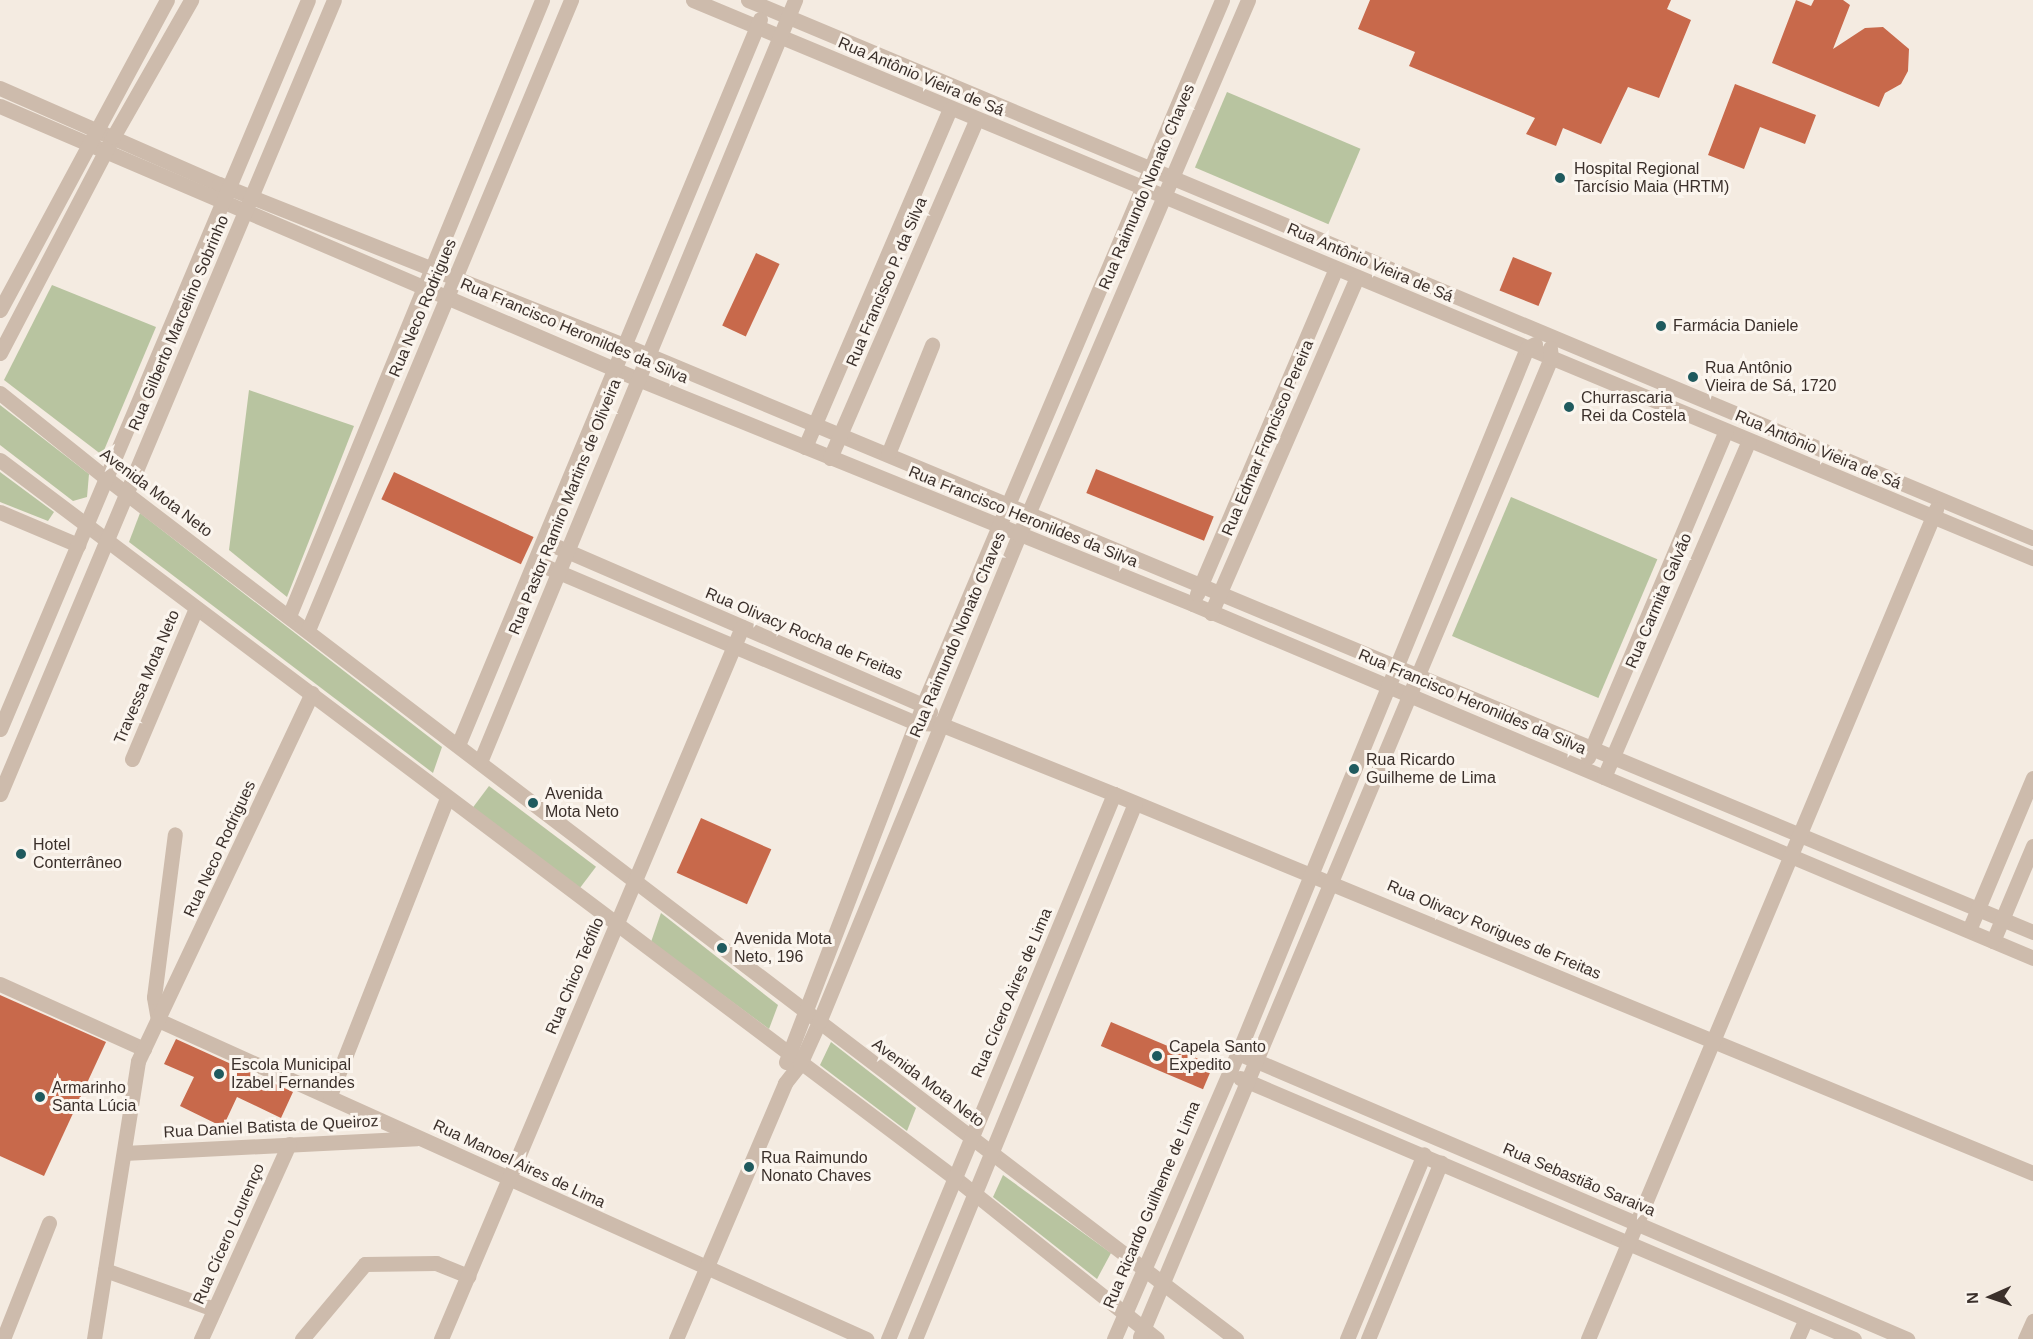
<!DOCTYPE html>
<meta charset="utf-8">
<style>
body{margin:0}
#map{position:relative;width:2033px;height:1339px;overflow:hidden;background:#f4ebe1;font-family:Arial,sans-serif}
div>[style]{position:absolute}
.green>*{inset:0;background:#b8c4a0;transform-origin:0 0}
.building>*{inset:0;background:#c8694b;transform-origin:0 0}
.minor>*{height:15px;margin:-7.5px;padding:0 7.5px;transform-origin:7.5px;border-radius:7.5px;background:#cdbbac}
.dots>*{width:16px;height:16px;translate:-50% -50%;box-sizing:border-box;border:3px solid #fbf5ee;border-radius:50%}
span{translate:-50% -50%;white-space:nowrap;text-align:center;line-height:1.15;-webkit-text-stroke:6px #fbf5ee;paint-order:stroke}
.street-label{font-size:16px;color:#3b302b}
.poi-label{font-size:16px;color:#3b302b}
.left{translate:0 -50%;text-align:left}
.north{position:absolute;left:1961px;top:1267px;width:60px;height:60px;-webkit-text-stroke:4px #fbf5ee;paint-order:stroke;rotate:267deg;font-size:16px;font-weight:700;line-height:24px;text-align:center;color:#3b302b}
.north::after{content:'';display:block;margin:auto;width:21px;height:27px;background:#3b302b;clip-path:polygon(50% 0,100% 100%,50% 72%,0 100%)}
</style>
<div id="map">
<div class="green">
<i style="left:1227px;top:92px;width:145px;height:82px;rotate:23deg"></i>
<i style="clip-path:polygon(52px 285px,156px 327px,102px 455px,4px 380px)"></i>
<i style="clip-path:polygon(249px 390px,354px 426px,287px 597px,229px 550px)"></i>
<i style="clip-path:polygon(0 405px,89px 474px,87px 497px,73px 501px,0 445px)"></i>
<i style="clip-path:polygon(0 472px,54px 512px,48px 521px,0 502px)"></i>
<i style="left:1511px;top:497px;width:159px;height:151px;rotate:23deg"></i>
<i style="clip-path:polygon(140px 513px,442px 747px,433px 773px,129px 542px)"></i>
<i style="left:489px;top:786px;width:134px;height:29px;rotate:37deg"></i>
<i style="clip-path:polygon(661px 913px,778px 1005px,769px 1029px,651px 942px)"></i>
<i style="clip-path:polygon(831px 1042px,916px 1108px,907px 1131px,820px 1065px)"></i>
<i style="clip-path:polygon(1003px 1175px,1111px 1253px,1097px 1279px,993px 1197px)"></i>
</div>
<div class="building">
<i style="clip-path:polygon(1370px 0,1671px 0,1667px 9px,1691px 20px,1659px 98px,1628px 87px,1601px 144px,1563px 128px,1556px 146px,1526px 134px,1535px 118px,1409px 66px,1415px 52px,1358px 29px)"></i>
<i style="clip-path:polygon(1796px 0,1811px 6px,1814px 0,1843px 0,1850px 5px,1833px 49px,1865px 28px,1883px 27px,1909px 49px,1908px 71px,1901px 84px,1885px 93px,1879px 107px,1772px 63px)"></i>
<i style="clip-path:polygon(1735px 84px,1816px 115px,1805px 144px,1760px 127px,1744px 169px,1708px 155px)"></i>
<i style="left:756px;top:253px;width:26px;height:80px;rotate:25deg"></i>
<i style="left:1513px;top:257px;width:42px;height:36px;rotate:22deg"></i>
<i style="left:1096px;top:469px;width:127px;height:26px;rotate:22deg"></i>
<i style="left:394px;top:472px;width:154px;height:30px;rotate:25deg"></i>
<i style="left:701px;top:818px;width:77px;height:60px;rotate:24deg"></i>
<i style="clip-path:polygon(0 995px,106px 1042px,44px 1176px,0 1156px)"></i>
<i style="left:1111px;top:1022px;width:111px;height:26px;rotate:23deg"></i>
<i style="clip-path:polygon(176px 1039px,293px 1092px,281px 1118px,237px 1097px,223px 1127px,180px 1106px,194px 1077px,164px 1064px)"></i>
</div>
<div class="minor">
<i style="left:693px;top:0;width:1452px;rotate:22.61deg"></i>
<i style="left:748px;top:0;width:1393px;rotate:22.72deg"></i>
<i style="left:0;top:88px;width:239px;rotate:23.7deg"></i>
<i style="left:219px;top:184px;width:436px;rotate:21.7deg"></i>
<i style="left:624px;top:345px;width:1526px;rotate:22.62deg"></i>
<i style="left:0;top:106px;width:694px;rotate:23.17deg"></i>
<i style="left:638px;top:379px;width:599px;rotate:22.07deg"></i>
<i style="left:1193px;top:604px;width:912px;rotate:22.85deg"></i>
<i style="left:0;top:310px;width:352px;rotate:-61.7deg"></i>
<i style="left:0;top:353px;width:244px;rotate:-62.4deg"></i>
<i style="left:113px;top:137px;width:158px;rotate:-60.3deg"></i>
<i style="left:0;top:393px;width:136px;rotate:38.7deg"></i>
<i style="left:106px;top:478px;width:1421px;rotate:37.31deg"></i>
<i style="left:805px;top:447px;width:368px;rotate:-66.8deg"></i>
<i style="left:888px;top:454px;width:118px;rotate:-68deg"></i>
<i style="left:830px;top:458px;width:369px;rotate:-66.6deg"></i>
<i style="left:0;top:460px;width:1195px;rotate:36.94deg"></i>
<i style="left:955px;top:1178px;width:258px;rotate:38.6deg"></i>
<i style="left:0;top:512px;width:85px;rotate:22.9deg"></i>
<i style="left:544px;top:541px;width:413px;rotate:23.4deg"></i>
<i style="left:923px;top:705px;width:10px;rotate:45deg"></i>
<i style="left:535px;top:562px;width:414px;rotate:22.9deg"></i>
<i style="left:916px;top:723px;width:24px;rotate:2deg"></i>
<i style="left:940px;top:724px;width:188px;rotate:21.9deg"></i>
<i style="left:1114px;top:794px;width:994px;rotate:22.41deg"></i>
<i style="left:1197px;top:594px;width:354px;rotate:-66.9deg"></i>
<i style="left:1211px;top:613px;width:366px;rotate:-66.5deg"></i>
<i style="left:289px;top:616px;width:666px;rotate:-67.67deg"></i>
<i style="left:308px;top:630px;width:683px;rotate:-67.34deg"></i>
<i style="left:0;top:729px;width:791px;rotate:-67.1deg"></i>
<i style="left:458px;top:745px;width:786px;rotate:-67.41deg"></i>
<i style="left:1588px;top:757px;width:354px;rotate:-67.1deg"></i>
<i style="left:132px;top:759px;width:164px;rotate:-67deg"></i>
<i style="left:480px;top:762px;width:825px;rotate:-67.54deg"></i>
<i style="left:1604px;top:777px;width:366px;rotate:-66.7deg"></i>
<i style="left:0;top:794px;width:861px;rotate:-67.19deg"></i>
<i style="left:1969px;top:930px;width:165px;rotate:-67.2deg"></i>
<i style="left:1993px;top:941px;width:103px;rotate:-67.2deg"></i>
<i style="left:0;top:984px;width:158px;rotate:24.3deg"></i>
<i style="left:158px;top:1020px;width:777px;rotate:24.25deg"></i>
<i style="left:158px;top:1020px;width:23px;rotate:-100deg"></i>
<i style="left:154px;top:997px;width:164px;rotate:-82.7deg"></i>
<i style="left:1238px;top:1053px;width:728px;rotate:23.15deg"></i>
<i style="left:786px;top:1062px;width:382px;rotate:-69deg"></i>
<i style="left:923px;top:705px;width:766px;rotate:-67.02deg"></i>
<i style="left:1240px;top:1078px;width:667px;rotate:23.03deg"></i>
<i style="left:330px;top:1095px;width:319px;rotate:-68.5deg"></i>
<i style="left:124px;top:1153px;width:293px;rotate:-2.9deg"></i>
<i style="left:105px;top:1270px;width:116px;rotate:19.7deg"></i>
<i style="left:1140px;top:1337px;width:1062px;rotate:-67.23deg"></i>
<i style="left:1551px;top:358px;width:10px;rotate:-96deg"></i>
<i style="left:3px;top:1339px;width:125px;rotate:-68.4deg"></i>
<i style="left:94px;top:1339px;width:281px;rotate:-81deg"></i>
<i style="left:138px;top:1061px;width:407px;rotate:-64.7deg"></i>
<i style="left:201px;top:1339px;width:214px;rotate:-65.7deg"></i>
<i style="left:302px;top:1339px;width:98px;rotate:-50deg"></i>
<i style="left:365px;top:1264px;width:71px;rotate:-0.8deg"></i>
<i style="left:436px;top:1263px;width:35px;rotate:22deg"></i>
<i style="left:441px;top:1339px;width:773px;rotate:-67.08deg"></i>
<i style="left:676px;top:1339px;width:278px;rotate:-66.9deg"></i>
<i style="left:785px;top:1083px;width:24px;rotate:-52deg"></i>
<i style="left:800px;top:1064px;width:46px;rotate:-65.7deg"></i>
<i style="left:819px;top:1022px;width:526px;rotate:-67.67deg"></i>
<i style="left:1019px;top:535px;width:582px;rotate:-66.83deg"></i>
<i style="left:888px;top:1339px;width:590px;rotate:-67.48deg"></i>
<i style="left:915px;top:1339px;width:579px;rotate:-67.68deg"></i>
<i style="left:1114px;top:1339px;width:312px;rotate:-66.6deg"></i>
<i style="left:1238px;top:1053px;width:762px;rotate:-67.71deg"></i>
<i style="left:1527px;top:348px;width:9px;rotate:-27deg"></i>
<i style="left:1347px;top:1339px;width:200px;rotate:-67.4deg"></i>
<i style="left:1368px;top:1339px;width:191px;rotate:-67.6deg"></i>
<i style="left:1588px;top:1339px;width:900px;rotate:-67.25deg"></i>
<i style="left:1797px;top:1339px;width:22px;rotate:-66deg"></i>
<i style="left:2025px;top:1339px;width:20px;rotate:-66deg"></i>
</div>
<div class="dots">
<i style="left:1560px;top:178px;background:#1f5a5e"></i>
<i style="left:1661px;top:326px;background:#1f5a5e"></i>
<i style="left:1693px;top:377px;background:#1f5a5e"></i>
<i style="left:1569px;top:407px;background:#1f5a5e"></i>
<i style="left:1354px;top:769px;background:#1f5a5e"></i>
<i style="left:533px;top:803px;background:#1f5a5e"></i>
<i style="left:21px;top:854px;background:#1f5a5e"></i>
<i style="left:722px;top:948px;background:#1f5a5e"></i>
<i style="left:1157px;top:1056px;background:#1f5a5e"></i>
<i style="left:219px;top:1074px;background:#1f5a5e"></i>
<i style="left:40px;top:1097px;background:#1f5a5e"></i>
<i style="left:749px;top:1167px;background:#1f5a5e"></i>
</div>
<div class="street-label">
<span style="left:921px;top:77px;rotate:23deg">Rua Antônio Vieira de Sá</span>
<span style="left:1147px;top:187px;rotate:-67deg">Rua Raimundo Nonato Chaves</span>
<span style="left:1370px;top:263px;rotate:23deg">Rua Antônio Vieira de Sá</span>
<span style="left:887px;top:282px;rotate:-67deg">Rua Francisco P. da Silva</span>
<span style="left:423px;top:308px;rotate:-67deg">Rua Neco Rodrigues</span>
<span style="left:179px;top:323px;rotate:-67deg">Rua Gilberto Marcelino Sobrinho</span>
<span style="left:574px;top:331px;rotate:23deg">Rua Francisco Heronildes da Silva</span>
<span style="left:1268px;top:438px;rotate:-67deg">Rua Edmar Frqncisco Pereira</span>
<span style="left:1818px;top:450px;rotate:23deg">Rua Antônio Vieira de Sá</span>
<span style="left:156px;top:493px;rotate:37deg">Avenida Mota Neto</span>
<span style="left:565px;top:507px;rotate:-68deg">Rua Pastor Ramiro Martins de Oliveira</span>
<span style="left:1023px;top:517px;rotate:22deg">Rua Francisco Heronildes da Silva</span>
<span style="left:1659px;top:601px;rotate:-67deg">Rua Carmita Galvão</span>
<span style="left:804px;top:634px;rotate:23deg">Rua Olivacy Rocha de Freitas</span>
<span style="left:958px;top:635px;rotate:-67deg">Rua Raimundo Nonato Chaves</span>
<span style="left:147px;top:677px;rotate:-67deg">Travessa Mota Neto</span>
<span style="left:1472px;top:702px;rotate:23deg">Rua Francisco Heronildes da Silva</span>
<span style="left:220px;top:849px;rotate:-65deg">Rua Neco Rodrigues</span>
<span style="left:1494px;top:930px;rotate:23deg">Rua Olivacy Rorigues de Freitas</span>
<span style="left:575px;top:976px;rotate:-67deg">Rua Chico Teófilo</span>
<span style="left:1012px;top:993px;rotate:-67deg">Rua Cícero Aires de Lima</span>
<span style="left:928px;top:1083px;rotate:37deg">Avenida Mota Neto</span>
<span style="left:271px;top:1127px;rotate:-3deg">Rua Daniel Batista de Queiroz</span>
<span style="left:519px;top:1164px;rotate:25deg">Rua Manoel Aires de Lima</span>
<span style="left:1579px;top:1180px;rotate:23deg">Rua Sebastião Saraiva</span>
<span style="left:1152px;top:1205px;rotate:-67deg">Rua Ricardo Guilheme de Lima</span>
<span style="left:229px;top:1234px;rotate:-66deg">Rua Cícero Lourenço</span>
</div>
<div class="poi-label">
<span class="left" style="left:1574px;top:178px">Hospital Regional<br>Tarcísio Maia (HRTM)</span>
<span class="left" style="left:1673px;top:326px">Farmácia Daniele</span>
<span class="left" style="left:1705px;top:377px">Rua Antônio<br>Vieira de Sá, 1720</span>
<span class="left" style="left:1581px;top:407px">Churrascaria<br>Rei da Costela</span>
<span class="left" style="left:1366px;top:769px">Rua Ricardo<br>Guilheme de Lima</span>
<span class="left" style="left:545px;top:803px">Avenida<br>Mota Neto</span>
<span class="left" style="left:33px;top:854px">Hotel<br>Conterrâneo</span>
<span class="left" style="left:734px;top:948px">Avenida Mota<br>Neto, 196</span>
<span class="left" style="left:1169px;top:1056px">Capela Santo<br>Expedito</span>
<span class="left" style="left:231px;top:1074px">Escola Municipal<br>Izabel Fernandes</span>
<span class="left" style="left:52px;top:1097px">Armarinho<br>Santa Lúcia</span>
<span class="left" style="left:761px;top:1167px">Rua Raimundo<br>Nonato Chaves</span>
</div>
<div class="north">N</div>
</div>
